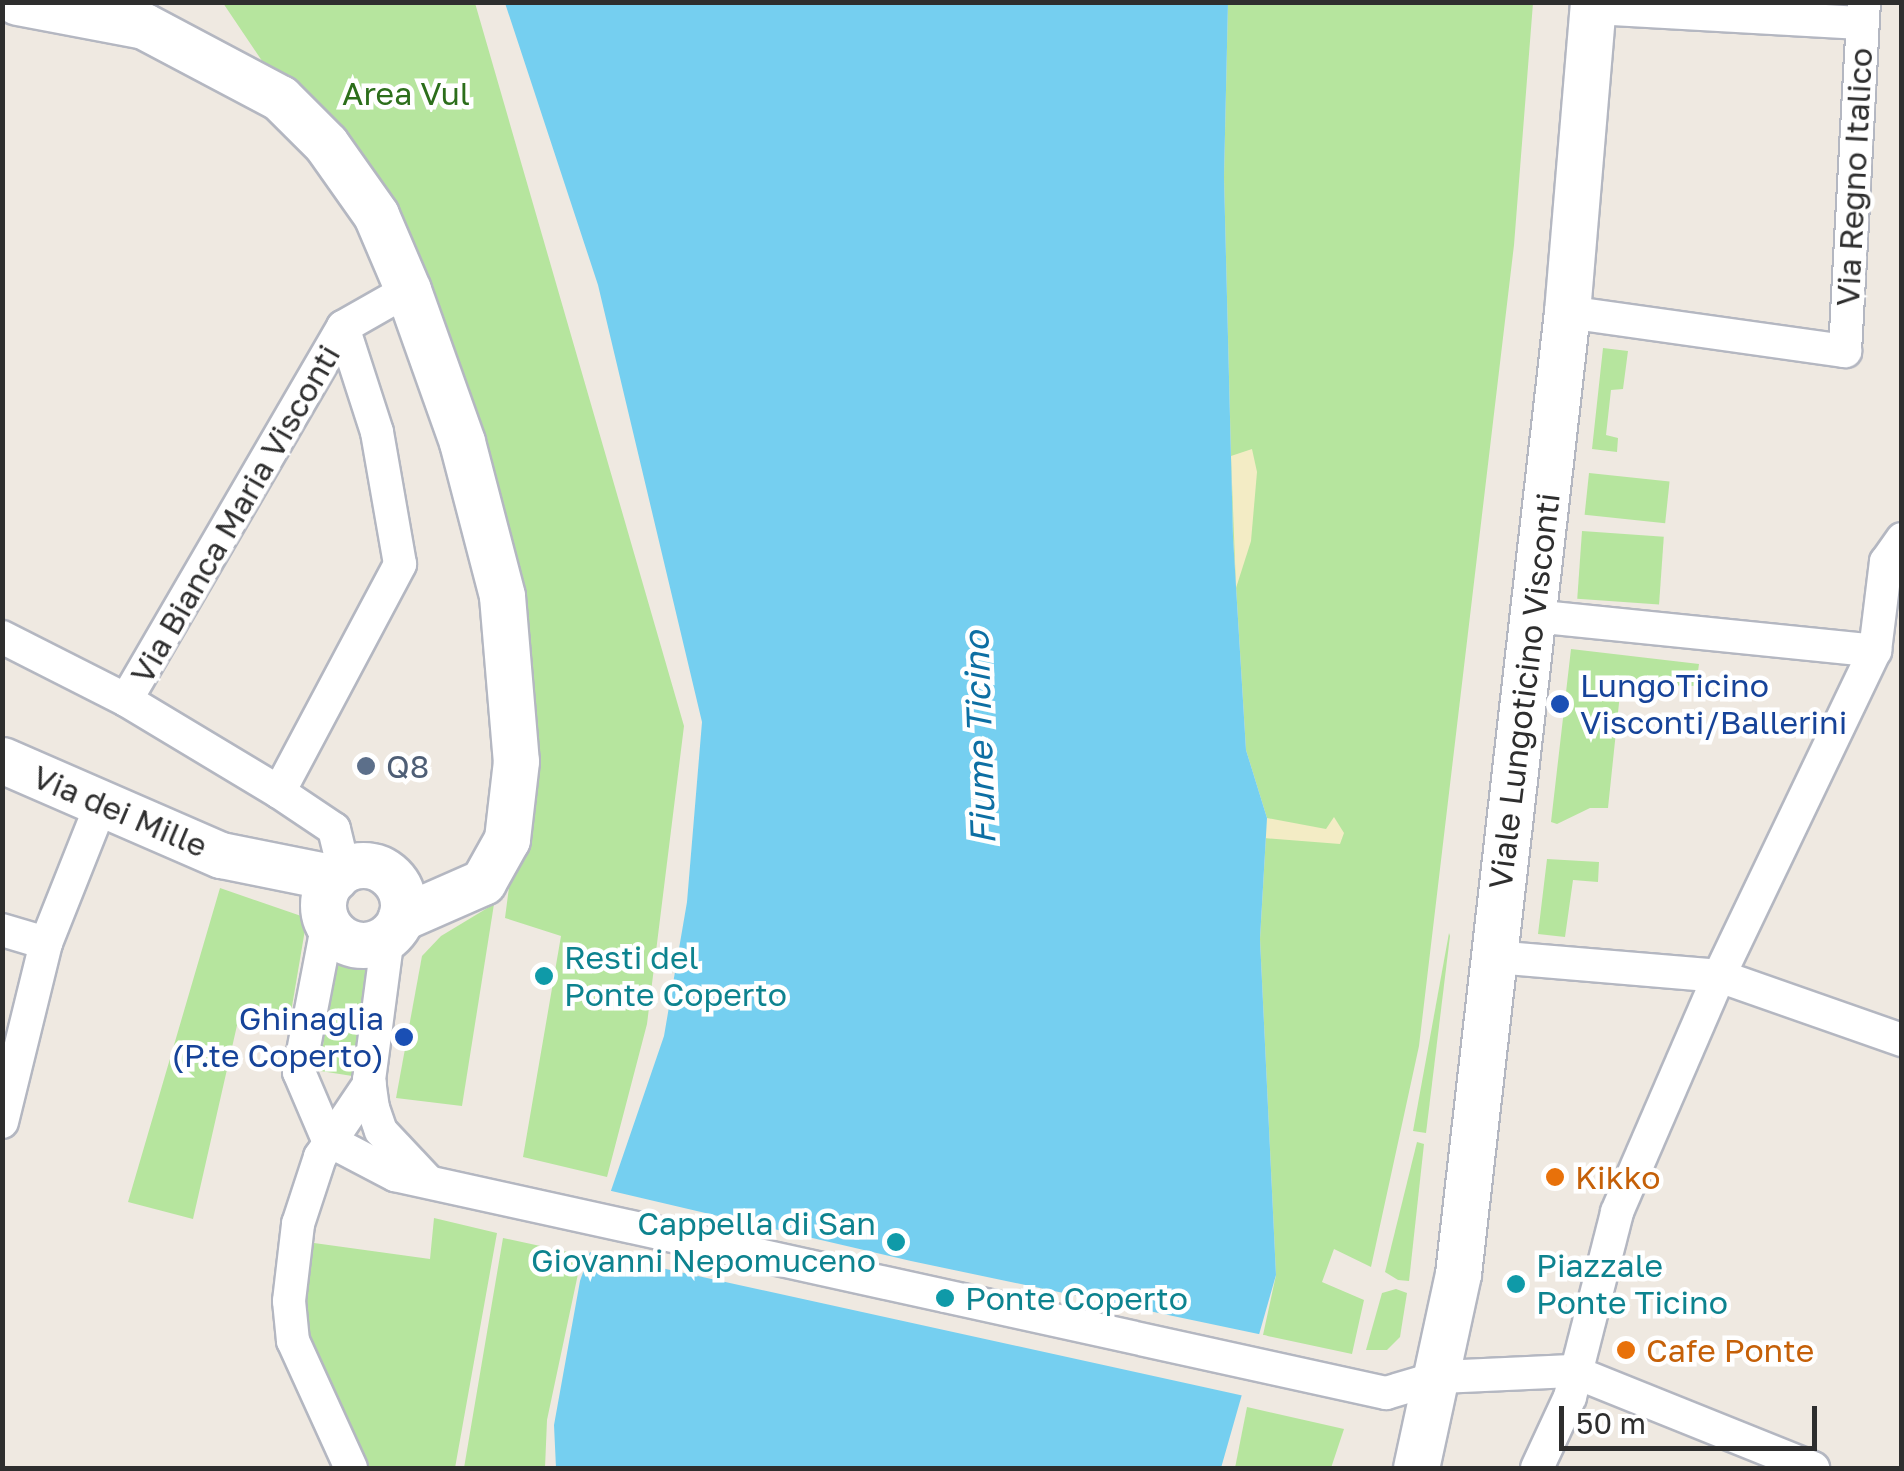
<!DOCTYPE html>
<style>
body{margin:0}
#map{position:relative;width:1904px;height:1471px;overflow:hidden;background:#efe9e1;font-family:"Golos Text",sans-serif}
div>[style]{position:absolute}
.green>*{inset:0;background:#b6e59e;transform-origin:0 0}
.sand>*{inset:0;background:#f3ecc5}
.water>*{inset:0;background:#75cff0}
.pier>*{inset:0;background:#efe9e1}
.roads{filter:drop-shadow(2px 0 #b4b7c1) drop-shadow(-2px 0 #b4b7c1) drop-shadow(0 2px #b4b7c1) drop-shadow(0 -2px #b4b7c1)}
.street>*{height:32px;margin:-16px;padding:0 16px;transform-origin:16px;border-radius:16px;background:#fff}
.secondary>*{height:45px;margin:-22.5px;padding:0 22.5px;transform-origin:22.5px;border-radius:22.5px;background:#fff}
.secondary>.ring{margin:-22.5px;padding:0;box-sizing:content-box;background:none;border:45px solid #fff;border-radius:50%}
.dots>*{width:28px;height:28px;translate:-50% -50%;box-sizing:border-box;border:5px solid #fff;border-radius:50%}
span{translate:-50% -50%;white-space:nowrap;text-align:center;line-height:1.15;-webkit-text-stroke:9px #fff;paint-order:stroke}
.park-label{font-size:32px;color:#2c6e1b}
.street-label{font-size:32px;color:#2e2e2e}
.transit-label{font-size:32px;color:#164399}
.left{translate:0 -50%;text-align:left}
.right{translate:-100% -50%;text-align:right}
.service-label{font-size:32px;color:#4e5e75}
.culture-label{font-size:32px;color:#0d838f}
.food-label{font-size:32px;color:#c56008}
.water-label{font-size:35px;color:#0d6fa3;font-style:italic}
.frame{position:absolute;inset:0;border:5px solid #2e2e2e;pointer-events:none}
.scale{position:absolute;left:1559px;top:1406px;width:258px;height:45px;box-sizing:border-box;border:5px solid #2e2e2e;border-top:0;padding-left:12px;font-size:30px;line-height:35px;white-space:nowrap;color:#2e2e2e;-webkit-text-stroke:8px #fff;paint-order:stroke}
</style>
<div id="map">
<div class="green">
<i style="clip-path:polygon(223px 3px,475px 3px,684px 726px,647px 1024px,607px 1177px,523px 1157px,561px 936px,505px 918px,526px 756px,456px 386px,285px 95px)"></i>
<i style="clip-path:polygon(1228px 3px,1533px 3px,1514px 245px,1419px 1046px,1371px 1267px,1334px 1249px,1322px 1282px,1364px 1300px,1352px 1354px,1263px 1335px,1276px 1275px,1260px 939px,1267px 818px,1246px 750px,1233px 537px,1224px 177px)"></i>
<i style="clip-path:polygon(1603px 348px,1628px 351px,1623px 389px,1611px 390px,1606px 435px,1618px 438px,1617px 452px,1592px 449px)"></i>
<i style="left:1589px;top:473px;width:81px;height:42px;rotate:6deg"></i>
<i style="left:1582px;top:531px;width:82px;height:68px;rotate:4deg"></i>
<i style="clip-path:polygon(1571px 649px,1699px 664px,1696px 686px,1621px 684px,1608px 808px,1590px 808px,1557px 824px,1551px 822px)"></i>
<i style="clip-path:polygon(1547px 859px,1599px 862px,1598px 882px,1573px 880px,1565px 937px,1538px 934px)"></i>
<i style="clip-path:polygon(220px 888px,307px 918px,289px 1024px,238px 1021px,193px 1219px,128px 1202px)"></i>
<i style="clip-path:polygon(494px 904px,462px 1106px,396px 1098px,422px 956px,441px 936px)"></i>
<i style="clip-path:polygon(1449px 933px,1450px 936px,1426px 1133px,1413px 1131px)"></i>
<i style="left:336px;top:963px;width:37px;height:109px;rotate:9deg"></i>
<i style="clip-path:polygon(1417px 1142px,1424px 1144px,1409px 1281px,1398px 1280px,1385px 1272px)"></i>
<i style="clip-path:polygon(434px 1218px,497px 1233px,455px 1468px,369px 1468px,299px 1338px,298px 1281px,314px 1243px,430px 1259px)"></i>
<i style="clip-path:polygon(503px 1238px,582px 1255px,547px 1420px,545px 1468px,464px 1468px)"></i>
<i style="clip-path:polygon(1396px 1289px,1407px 1293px,1400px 1337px,1387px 1350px,1366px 1350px,1382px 1293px)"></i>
<i style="clip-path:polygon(1247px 1407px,1344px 1429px,1331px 1468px,1235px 1468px)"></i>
</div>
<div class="sand">
<i style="clip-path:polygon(1252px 449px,1257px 472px,1251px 541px,1236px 588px,1231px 456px)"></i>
<i style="clip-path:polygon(1334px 817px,1344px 833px,1340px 844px,1264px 838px,1267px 818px,1326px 829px)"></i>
</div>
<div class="water">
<i style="clip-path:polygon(505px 3px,1228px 3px,1224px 177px,1233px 537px,1246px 750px,1267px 818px,1260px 939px,1276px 1275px,1221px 1468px,556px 1468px,554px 1425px,580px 1281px,664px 1036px,687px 902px,702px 722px,598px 285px)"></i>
</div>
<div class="pier">
<i style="clip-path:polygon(603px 1189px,911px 1261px,1268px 1336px,1249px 1397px,584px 1251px)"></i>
</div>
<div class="roads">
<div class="street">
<i style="left:1593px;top:8px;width:270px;rotate:3.2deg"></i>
<i style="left:1567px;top:312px;width:281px;rotate:8deg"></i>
<i style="left:1845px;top:351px;width:350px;rotate:-86.9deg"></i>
<i style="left:1533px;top:616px;width:344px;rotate:5.8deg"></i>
<i style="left:2px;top:637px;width:139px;rotate:26.9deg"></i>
<i style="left:126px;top:700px;width:179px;rotate:31deg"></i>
<i style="left:279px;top:792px;width:66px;rotate:33.9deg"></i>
<i style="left:334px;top:829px;width:42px;rotate:76.3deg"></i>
<i style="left:126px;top:700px;width:432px;rotate:-59.8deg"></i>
<i style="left:343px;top:327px;width:75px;rotate:-29.6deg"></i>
<i style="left:279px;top:792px;width:258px;rotate:-62deg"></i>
<i style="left:400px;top:564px;width:134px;rotate:-99.9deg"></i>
<i style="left:377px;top:432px;width:110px;rotate:-107.9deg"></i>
<i style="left:328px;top:922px;width:153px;rotate:100.9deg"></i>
<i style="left:299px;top:1072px;width:74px;rotate:66.9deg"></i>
<i style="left:328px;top:1140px;width:76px;rotate:27.6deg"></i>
<i style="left:395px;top:1175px;width:1015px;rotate:12.41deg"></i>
<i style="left:1386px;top:1393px;width:56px;rotate:-16.5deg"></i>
<i style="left:1440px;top:1377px;width:132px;rotate:-2.6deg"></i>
<i style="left:1572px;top:1371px;width:260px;rotate:21.9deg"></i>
<i style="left:2px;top:930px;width:46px;rotate:16.5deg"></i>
<i style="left:388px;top:936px;width:145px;rotate:97.5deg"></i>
<i style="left:369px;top:1080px;width:28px;rotate:82deg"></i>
<i style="left:373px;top:1108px;width:24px;rotate:71deg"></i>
<i style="left:381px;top:1131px;width:66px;rotate:46.8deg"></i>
<i style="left:1494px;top:957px;width:226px;rotate:4.8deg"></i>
<i style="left:1719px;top:976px;width:194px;rotate:19.3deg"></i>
<i style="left:2px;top:1122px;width:184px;rotate:-76.2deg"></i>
<i style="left:46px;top:943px;width:149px;rotate:-68.3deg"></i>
<i style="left:351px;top:1468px;width:140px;rotate:-114.5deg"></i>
<i style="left:293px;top:1341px;width:40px;rotate:-95.7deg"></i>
<i style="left:289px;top:1301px;width:78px;rotate:-83.3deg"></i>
<i style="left:298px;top:1224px;width:71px;rotate:-71.8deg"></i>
<i style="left:320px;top:1157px;width:89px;rotate:-56deg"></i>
<i style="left:1537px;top:1468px;width:78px;rotate:-65.1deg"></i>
<i style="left:1570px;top:1397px;width:191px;rotate:-75.7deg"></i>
<i style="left:1617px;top:1212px;width:257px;rotate:-66.6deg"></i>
<i style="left:1719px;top:976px;width:361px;rotate:-64.4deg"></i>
<i style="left:1875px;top:651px;width:90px;rotate:-83deg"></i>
<i style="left:1886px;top:562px;width:28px;rotate:-55deg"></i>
</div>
<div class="secondary">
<i style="left:17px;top:2px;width:129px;rotate:10.7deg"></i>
<i style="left:144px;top:26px;width:154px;rotate:27.9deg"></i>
<i style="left:280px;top:98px;width:65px;rotate:45deg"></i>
<i style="left:326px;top:144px;width:87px;rotate:54.8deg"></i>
<i style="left:376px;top:215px;width:82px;rotate:66.9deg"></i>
<i style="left:408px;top:290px;width:161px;rotate:70.4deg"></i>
<i style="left:462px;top:442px;width:159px;rotate:75.4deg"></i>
<i style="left:502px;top:596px;width:166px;rotate:85.2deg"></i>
<i style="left:516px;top:761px;width:79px;rotate:96.6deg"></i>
<i style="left:507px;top:839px;width:49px;rotate:119.2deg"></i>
<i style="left:483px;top:882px;width:90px;rotate:156.3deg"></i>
<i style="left:2px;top:760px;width:239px;rotate:23.5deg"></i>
<i style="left:221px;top:855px;width:116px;rotate:11.4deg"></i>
<i class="ring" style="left:323px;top:865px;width:35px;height:35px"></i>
<i style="left:1416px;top:1468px;width:198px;rotate:-77.8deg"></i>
<i style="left:1458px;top:1274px;width:968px;rotate:-83.54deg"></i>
<i style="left:1567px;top:312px;width:311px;rotate:-85.2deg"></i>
</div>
</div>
<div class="dots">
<i style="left:1560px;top:704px;background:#1a4fb4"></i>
<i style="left:366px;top:766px;background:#5c6f8a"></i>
<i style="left:544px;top:976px;background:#0f9aa8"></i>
<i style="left:404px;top:1037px;background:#1a4fb4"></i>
<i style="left:1555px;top:1177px;background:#e8710a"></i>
<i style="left:896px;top:1242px;background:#0f9aa8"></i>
<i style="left:1516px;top:1284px;background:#0f9aa8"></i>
<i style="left:945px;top:1298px;background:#0f9aa8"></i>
<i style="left:1626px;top:1350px;background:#e8710a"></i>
</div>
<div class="park-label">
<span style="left:406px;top:93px">Area Vul</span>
</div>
<div class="street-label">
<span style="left:1854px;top:177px;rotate:-87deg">Via Regno Italico</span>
<span style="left:235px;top:514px;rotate:-60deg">Via Bianca Maria Visconti</span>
<span style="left:1524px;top:691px;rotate:-83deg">Viale Lungoticino Visconti</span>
<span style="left:120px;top:811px;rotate:23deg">Via dei Mille</span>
</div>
<div class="transit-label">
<span class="left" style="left:1580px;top:704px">LungoTicino<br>Visconti/Ballerini</span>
<span class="right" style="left:384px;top:1037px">Ghinaglia<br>(P.te Coperto)</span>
</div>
<div class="service-label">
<span class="left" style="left:386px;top:766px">Q8</span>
</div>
<div class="culture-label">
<span class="left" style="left:564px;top:976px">Resti del<br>Ponte Coperto</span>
<span class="right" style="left:876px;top:1242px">Cappella di San<br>Giovanni Nepomuceno</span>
<span class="left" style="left:1536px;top:1284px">Piazzale<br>Ponte Ticino</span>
<span class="left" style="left:965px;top:1298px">Ponte Coperto</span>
</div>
<div class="food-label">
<span class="left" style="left:1575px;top:1177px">Kikko</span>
<span class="left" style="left:1646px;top:1350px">Cafe Ponte</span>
</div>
<div class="water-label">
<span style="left:979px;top:738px;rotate:-92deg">Fiume Ticino</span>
</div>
<div class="frame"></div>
<div class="scale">50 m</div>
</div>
